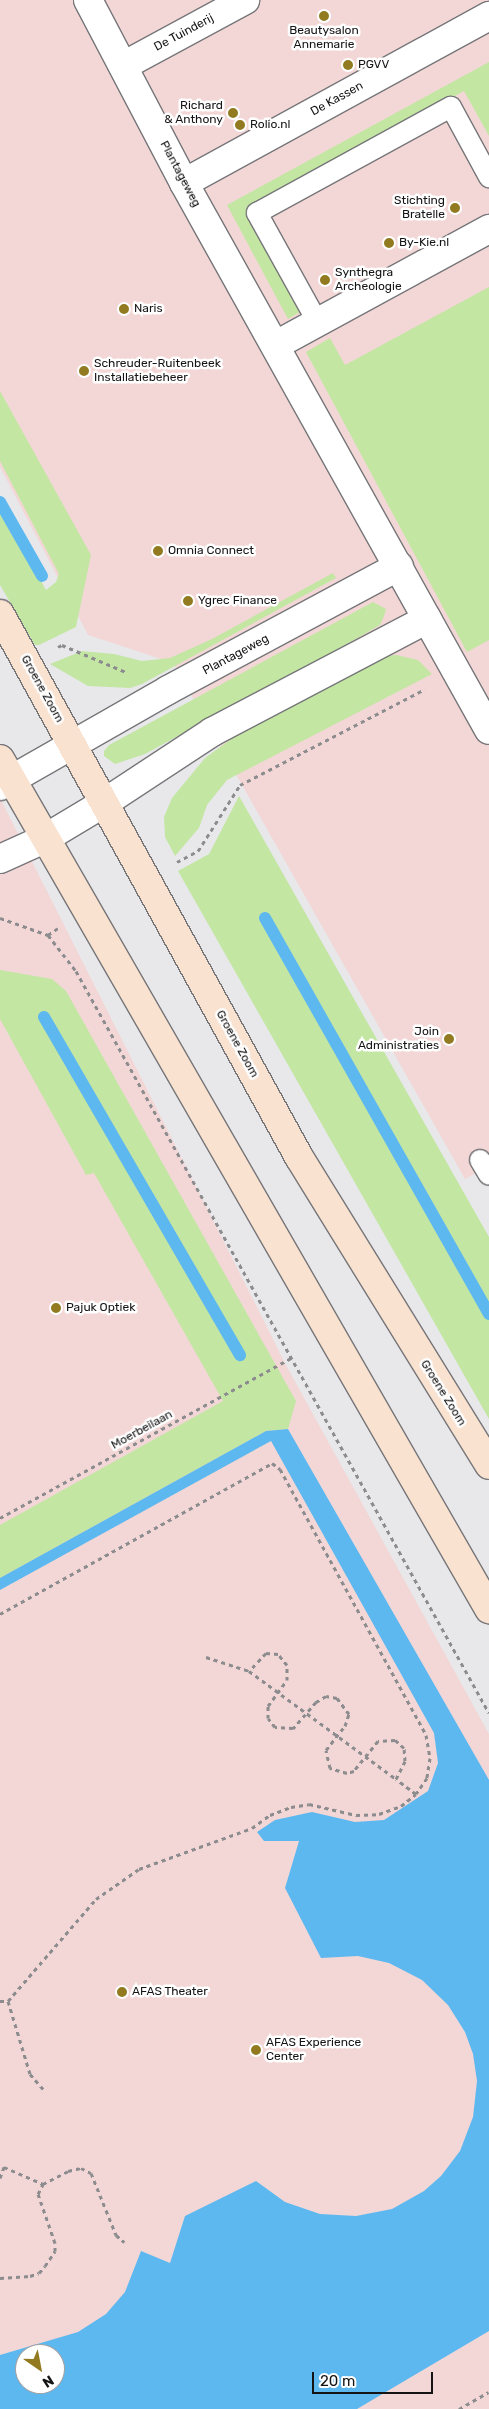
<!DOCTYPE html>
<style>
body{margin:0}
#map{position:relative;width:489px;height:2409px;overflow:hidden;background:#e8e8eb;font-family:Rubik,sans-serif}
div>[style]{position:absolute}
.commercial>*{inset:0;background:#f2d7d6}
.green>*{inset:0;background:#c3e6a3}
.water>*{inset:0;background:#5eb8f0}
.stream>*{height:12px;margin:-6px;padding:0 6px;transform-origin:6px;border-radius:6px;background:#5eb8f0}
.path>*{height:3px;margin-top:-1.5px;transform-origin:0;background:repeating-linear-gradient(90deg,#8c8c8f 0 4px,transparent 0 8px)}
.roads{filter:drop-shadow(1px 0 #767679) drop-shadow(-1px 0 #767679) drop-shadow(0 1px #767679) drop-shadow(0 -1px #767679)}
.service>*{height:20px;margin:-10px;padding:0 10px;transform-origin:10px;border-radius:10px;background:#fff}
.minor>*{height:28px;margin:-14px;padding:0 14px;transform-origin:14px;border-radius:14px;background:#fff}
.secondary>*{height:28px;margin:-14px;padding:0 14px;transform-origin:14px;border-radius:14px;background:#f9e2d0}
.dots>*{width:14px;height:14px;translate:-50% -50%;box-sizing:border-box;border:2px solid #fff;border-radius:50%}
span{translate:-50% -50%;white-space:nowrap;text-align:center;line-height:1.15;-webkit-text-stroke:5px #fff;paint-order:stroke}
.poi-label{font-size:12px;color:#141415}
.left{translate:0 -50%;text-align:left}
.right{translate:-100% -50%;text-align:right}
.street-label{font-size:12px;color:#141415}
.north{position:absolute;left:15px;top:2344px;width:50px;height:50px;box-sizing:border-box;background:#fff;border:1px solid #a1a1a1;border-radius:50%;rotate:147deg;font-size:14px;font-weight:700;line-height:20px;text-align:center;color:#141415}
.north::after{content:'';display:block;margin:auto;width:18px;height:22px;background:#917a20;clip-path:polygon(50% 0,100% 100%,50% 72%,0 100%)}
.scale{position:absolute;left:312px;top:2372px;width:121px;height:22px;box-sizing:border-box;border:2px solid #141415;border-top:0;padding-left:6px;font-size:15px;line-height:18px;white-space:nowrap;color:#141415;-webkit-text-stroke:4px #fff;paint-order:stroke}
</style>
<div id="map">
<div class="commercial">
<i style="clip-path:polygon(0 0,489px 0,489px 1166px,465px 1179px,173px 663px,88px 635px,0 467px)"></i>
<i style="clip-path:polygon(evenodd,0 798px,286px 1365px,489px 1734px,489px 2409px,0 2409px,0 798px,25px 2354px,55px 2354px,55px 2384px,25px 2384px,25px 2354px)"></i>
</div>
<div class="green">
<i style="clip-path:polygon(489px 62px,489px 136px,464px 91px,247px 208px,303px 310px,288px 319px,227px 205px)"></i>
<i style="clip-path:polygon(489px 287px,489px 640px,467px 652px,306px 352px,330px 338px,345px 365px)"></i>
<i style="clip-path:polygon(0 391px,91px 555px,76px 627px,39px 645px,35px 645px,0 585px,0 507px,46px 590px,56px 582px,59px 574px,0 461px)"></i>
<i style="clip-path:polygon(333px 573px,336px 578px,142px 684px,130px 688px,88px 686px,50px 664px,82px 651px,114px 654px,142px 661px,170px 658px,212px 639px)"></i>
<i style="clip-path:polygon(373px 602px,386px 609px,384px 616px,380px 625px,354px 640px,145px 754px,115px 764px,104px 756px,104px 751px,109px 745px)"></i>
<i style="clip-path:polygon(396px 655px,418px 660px,432px 674px,227px 780px,207px 805px,199px 828px,175px 856px,165px 837px,164px 817px,172px 798px,205px 758px,234px 737px,386px 656px)"></i>
<i style="clip-path:polygon(239px 796px,489px 1237px,489px 1419px,178px 871px,209px 854px)"></i>
<i style="clip-path:polygon(0 970px,52px 979px,66px 991px,296px 1401px,288px 1429px,266px 1431px,0 1578px,0 1525px,223px 1401px,94px 1173px,86px 1175px,0 1019px)"></i>
</div>
<div class="water">
<i style="clip-path:polygon(evenodd,288px 1429px,489px 1780px,489px 2331px,357px 2409px,0 2409px,0 2355px,78px 2332px,106px 2314px,125px 2292px,141px 2251px,170px 2263px,185px 2216px,256px 2181px,285px 2202px,320px 2214px,356px 2216px,392px 2209px,424px 2191px,441px 2176px,460px 2151px,473px 2117px,477px 2081px,473px 2054px,465px 2032px,448px 2005px,422px 1980px,389px 1963px,358px 1956px,321px 1958px,285px 1888px,299px 1841px,264px 1841px,257px 1832px,275px 1820px,312px 1812px,355px 1822px,384px 1820px,428px 1791px,438px 1763px,434px 1733px,271px 1441px,0 1590px,0 1578px,266px 1431px,288px 1429px,25px 2354px,55px 2354px,55px 2384px,25px 2384px,25px 2354px)"></i>
</div>
<div class="stream">
<i style="left:0;top:502px;width:85px;rotate:60.4deg"></i>
<i style="left:265px;top:918px;width:455px;rotate:60.5deg"></i>
<i style="left:44px;top:1017px;width:391px;rotate:59.9deg"></i>
</div>
<div class="path">
<i style="left:58px;top:647px;width:4px;rotate:-27deg"></i>
<i style="left:62px;top:645px;width:69px;rotate:22.9deg"></i>
<i style="left:177px;top:862px;width:24px;rotate:-28deg"></i>
<i style="left:198px;top:851px;width:78px;rotate:-57.5deg"></i>
<i style="left:240px;top:785px;width:208px;rotate:-27.4deg"></i>
<i style="left:0;top:918px;width:51px;rotate:19.5deg"></i>
<i style="left:48px;top:935px;width:46px;rotate:52.1deg"></i>
<i style="left:76px;top:971px;width:849px;rotate:60.9deg"></i>
<i style="left:48px;top:935px;width:12px;rotate:-35deg"></i>
<i style="left:0;top:1518px;width:334px;rotate:-28.8deg"></i>
<i style="left:0;top:1614px;width:311px;rotate:-29deg"></i>
<i style="left:272px;top:1463px;width:10px;rotate:37deg"></i>
<i style="left:280px;top:1469px;width:303px;rotate:61.2deg"></i>
<i style="left:426px;top:1735px;width:23px;rotate:80deg"></i>
<i style="left:430px;top:1758px;width:20px;rotate:99deg"></i>
<i style="left:427px;top:1778px;width:19px;rotate:125deg"></i>
<i style="left:206px;top:1657px;width:45px;rotate:18deg"></i>
<i style="left:249px;top:1671px;width:182px;rotate:36.3deg"></i>
<i style="left:0;top:2001px;width:8px"></i>
<i style="left:8px;top:2001px;width:135px;rotate:-49.2deg"></i>
<i style="left:96px;top:1899px;width:52px;rotate:-34.9deg"></i>
<i style="left:139px;top:1869px;width:120px;rotate:-19.9deg"></i>
<i style="left:252px;top:1828px;width:22px;rotate:-36deg"></i>
<i style="left:270px;top:1815px;width:22px;rotate:-21deg"></i>
<i style="left:291px;top:1807px;width:18px;rotate:-9deg"></i>
<i style="left:309px;top:1804px;width:48px;rotate:13.2deg"></i>
<i style="left:356px;top:1815px;width:23px;rotate:-2deg"></i>
<i style="left:379px;top:1814px;width:23px;rotate:-20deg"></i>
<i style="left:401px;top:1806px;width:19px;rotate:-39deg"></i>
<i style="left:416px;top:1794px;width:25px;rotate:-143deg"></i>
<i style="left:396px;top:1779px;width:20px;rotate:-63deg"></i>
<i style="left:405px;top:1761px;width:13px;rotate:-94deg"></i>
<i style="left:404px;top:1748px;width:12px;rotate:-138deg"></i>
<i style="left:395px;top:1740px;width:17px;rotate:177deg"></i>
<i style="left:378px;top:1741px;width:38px;rotate:129deg"></i>
<i style="left:354px;top:1771px;width:7px;rotate:164deg"></i>
<i style="left:347px;top:1773px;width:18px;rotate:-164deg"></i>
<i style="left:330px;top:1768px;width:18px;rotate:-103deg"></i>
<i style="left:326px;top:1750px;width:31px;rotate:-52deg"></i>
<i style="left:345px;top:1726px;width:13px;rotate:-72deg"></i>
<i style="left:349px;top:1714px;width:20px;rotate:-127deg"></i>
<i style="left:337px;top:1698px;width:11px;rotate:-170deg"></i>
<i style="left:326px;top:1696px;width:12px;rotate:149deg"></i>
<i style="left:316px;top:1702px;width:35px;rotate:131deg"></i>
<i style="left:293px;top:1728px;width:18px;rotate:-177deg"></i>
<i style="left:275px;top:1727px;width:11px;rotate:-128deg"></i>
<i style="left:268px;top:1718px;width:12px;rotate:-90deg"></i>
<i style="left:268px;top:1706px;width:32px;rotate:-54deg"></i>
<i style="left:287px;top:1680px;width:15px;rotate:-90deg"></i>
<i style="left:287px;top:1665px;width:14px;rotate:-129deg"></i>
<i style="left:278px;top:1654px;width:12px;rotate:-175deg"></i>
<i style="left:266px;top:1653px;width:25px;rotate:133deg"></i>
<i style="left:8px;top:2001px;width:76px;rotate:73.2deg"></i>
<i style="left:30px;top:2074px;width:23px;rotate:49deg"></i>
<i style="left:0;top:2178px;width:12px;rotate:-70deg"></i>
<i style="left:4px;top:2167px;width:43px;rotate:23.6deg"></i>
<i style="left:0;top:2278px;width:30px;rotate:-4deg"></i>
<i style="left:30px;top:2276px;width:9px;rotate:-18deg"></i>
<i style="left:39px;top:2273px;width:9px;rotate:-49deg"></i>
<i style="left:45px;top:2266px;width:18px;rotate:-56deg"></i>
<i style="left:55px;top:2251px;width:8px;rotate:-90deg"></i>
<i style="left:55px;top:2243px;width:52px;rotate:-109.1deg"></i>
<i style="left:38px;top:2194px;width:11px;rotate:-63deg"></i>
<i style="left:43px;top:2184px;width:28px;rotate:-27deg"></i>
<i style="left:68px;top:2171px;width:13px;rotate:-13deg"></i>
<i style="left:81px;top:2168px;width:11px;rotate:27deg"></i>
<i style="left:91px;top:2173px;width:67px;rotate:68deg"></i>
<i style="left:116px;top:2235px;width:11px;rotate:41deg"></i>
<i style="left:459px;top:2409px;width:34px;rotate:-30deg"></i>
</div>
<div class="roads">
<div class="service">
<i style="left:318px;top:323px;width:126px;rotate:-119deg"></i>
<i style="left:257px;top:213px;width:221px;rotate:-28.7deg"></i>
<i style="left:451px;top:107px;width:80px;rotate:61.5deg"></i>
<i style="left:480px;top:1160px;width:17px;rotate:59deg"></i>
</div>
<div class="minor">
<i style="left:88px;top:0;width:207px;rotate:62.3deg"></i>
<i style="left:184px;top:183px;width:626px;rotate:60.86deg"></i>
<i style="left:123px;top:66px;width:139px;rotate:-28.4deg"></i>
<i style="left:184px;top:183px;width:348px;rotate:-28.7deg"></i>
<i style="left:276px;top:345px;width:243px;rotate:-28.6deg"></i>
<i style="left:0;top:786px;width:193px;rotate:-29.7deg"></i>
<i style="left:168px;top:690px;width:262px;rotate:-28.2deg"></i>
<i style="left:0;top:859px;width:48px;rotate:-24.4deg"></i>
<i style="left:44px;top:839px;width:70px;rotate:-31deg"></i>
<i style="left:104px;top:803px;width:129px;rotate:-33.3deg"></i>
<i style="left:212px;top:732px;width:243px;rotate:-27.7deg"></i>
</div>
<div class="secondary">
<i style="left:0;top:614px;width:620px;rotate:61.16deg"></i>
<i style="left:299px;top:1157px;width:362px;rotate:58.3deg"></i>
<i style="left:0;top:759px;width:981px;rotate:60.09deg"></i>
</div>
</div>
<div class="dots">
<i style="left:324px;top:16px;background:#917a20"></i>
<i style="left:348px;top:65px;background:#917a20"></i>
<i style="left:233px;top:113px;background:#917a20"></i>
<i style="left:240px;top:125px;background:#917a20"></i>
<i style="left:455px;top:208px;background:#917a20"></i>
<i style="left:389px;top:243px;background:#917a20"></i>
<i style="left:325px;top:280px;background:#917a20"></i>
<i style="left:124px;top:309px;background:#917a20"></i>
<i style="left:84px;top:371px;background:#917a20"></i>
<i style="left:158px;top:551px;background:#917a20"></i>
<i style="left:188px;top:601px;background:#917a20"></i>
<i style="left:449px;top:1039px;background:#917a20"></i>
<i style="left:56px;top:1308px;background:#917a20"></i>
<i style="left:122px;top:1992px;background:#917a20"></i>
<i style="left:256px;top:2050px;background:#917a20"></i>
</div>
<div class="poi-label">
<span style="left:324px;top:38px">Beautysalon<br>Annemarie</span>
<span class="left" style="left:358px;top:65px">PGVV</span>
<span class="right" style="left:223px;top:113px">Richard<br>&amp; Anthony</span>
<span class="left" style="left:250px;top:125px">Rolio.nl</span>
<span class="right" style="left:445px;top:208px">Stichting<br>Bratelle</span>
<span class="left" style="left:399px;top:243px">By-Kie.nl</span>
<span class="left" style="left:335px;top:280px">Synthegra<br>Archeologie</span>
<span class="left" style="left:134px;top:309px">Naris</span>
<span class="left" style="left:94px;top:371px">Schreuder-Ruitenbeek<br>Installatiebeheer</span>
<span class="left" style="left:168px;top:551px">Omnia Connect</span>
<span class="left" style="left:198px;top:601px">Ygrec Finance</span>
<span class="right" style="left:439px;top:1039px">Join<br>Administraties</span>
<span class="left" style="left:66px;top:1308px">Pajuk Optiek</span>
<span class="left" style="left:132px;top:1992px">AFAS Theater</span>
<span class="left" style="left:266px;top:2050px">AFAS Experience<br>Center</span>
</div>
<div class="street-label">
<span style="left:184px;top:33px;rotate:-28deg">De Tuinderij</span>
<span style="left:337px;top:99px;rotate:-29deg">De Kassen</span>
<span style="left:180px;top:174px;rotate:62deg">Plantageweg</span>
<span style="left:236px;top:655px;rotate:-28deg">Plantageweg</span>
<span style="left:42px;top:689px;rotate:61deg">Groene Zoom</span>
<span style="left:237px;top:1044px;rotate:61deg">Groene Zoom</span>
<span style="left:443px;top:1393px;rotate:58deg">Groene Zoom</span>
<span style="left:142px;top:1430px;rotate:-29deg">Moerbeilaan</span>
</div>
<div class="north">N</div>
<div class="scale">20 m</div>
</div>
